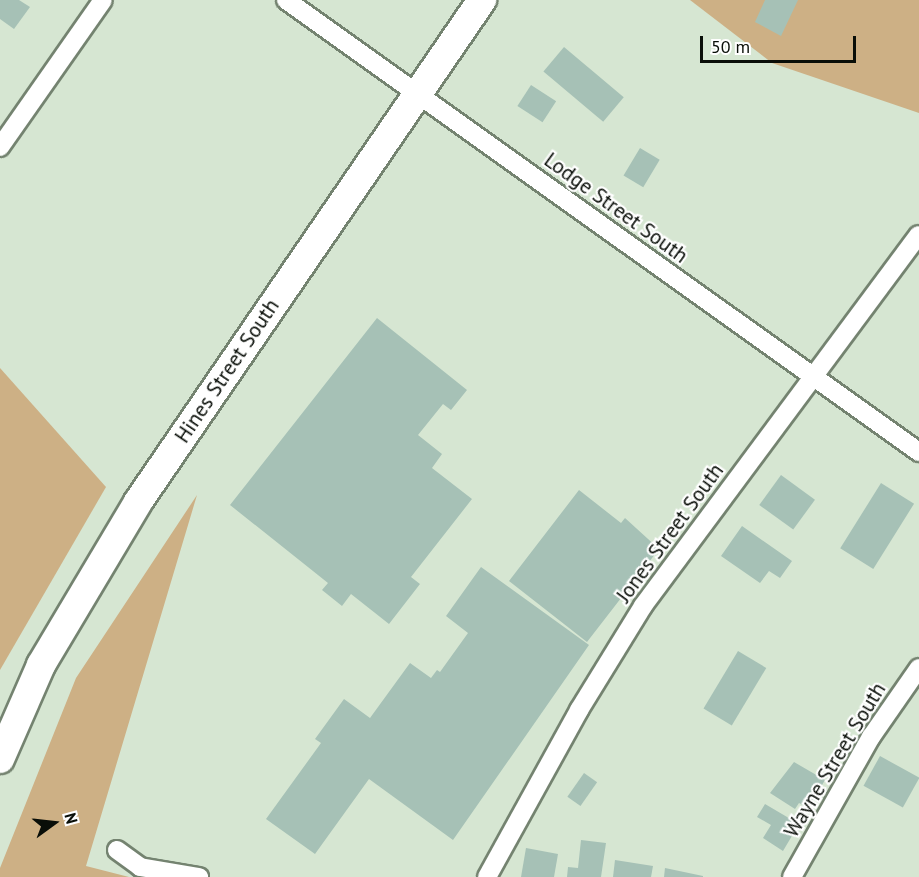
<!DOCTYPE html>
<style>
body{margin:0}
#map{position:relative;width:919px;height:877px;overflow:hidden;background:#d6e6d2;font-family:"PT Sans",sans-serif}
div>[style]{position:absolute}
.green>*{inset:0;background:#cdb085}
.building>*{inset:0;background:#a6c1b6;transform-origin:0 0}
.roads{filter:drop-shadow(2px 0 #748370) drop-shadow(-2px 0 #748370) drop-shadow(0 2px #748370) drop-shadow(0 -2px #748370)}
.street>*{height:18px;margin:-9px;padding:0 9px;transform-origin:9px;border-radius:9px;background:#fff}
.primary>*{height:28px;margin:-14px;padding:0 14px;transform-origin:14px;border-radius:14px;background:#fff}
span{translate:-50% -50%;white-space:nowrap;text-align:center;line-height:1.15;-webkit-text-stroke:4.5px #fff;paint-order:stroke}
.street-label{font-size:21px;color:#090e08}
.north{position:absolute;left:24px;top:793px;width:60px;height:60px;-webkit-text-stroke:4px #fff;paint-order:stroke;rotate:75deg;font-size:16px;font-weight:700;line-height:24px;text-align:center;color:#090e08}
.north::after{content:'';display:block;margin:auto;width:21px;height:27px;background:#090e08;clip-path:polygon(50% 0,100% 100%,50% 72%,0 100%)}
.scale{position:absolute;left:700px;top:36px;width:156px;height:27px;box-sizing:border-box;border:3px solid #090e08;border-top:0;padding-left:8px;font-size:18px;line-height:21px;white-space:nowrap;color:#090e08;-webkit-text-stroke:4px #fff;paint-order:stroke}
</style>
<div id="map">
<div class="green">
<i style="clip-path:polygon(690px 0,919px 0,919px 113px,772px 63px)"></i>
<i style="clip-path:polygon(0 368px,106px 487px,0 670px)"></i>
<i style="clip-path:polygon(197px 495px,86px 866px,129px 877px,0 877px,0 868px,76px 678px)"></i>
</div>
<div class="building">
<i style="clip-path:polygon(0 0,19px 0,30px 7px,14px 29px,0 19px)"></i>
<i style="clip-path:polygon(765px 0,798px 0,781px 36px,755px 22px)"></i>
<i style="left:564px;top:47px;width:78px;height:32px;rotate:40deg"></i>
<i style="left:531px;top:85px;width:30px;height:25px;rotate:33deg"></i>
<i style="left:640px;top:148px;width:23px;height:32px;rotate:31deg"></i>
<i style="clip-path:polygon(377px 318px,467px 390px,451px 410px,443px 404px,418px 435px,442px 454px,432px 468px,472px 499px,411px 577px,420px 584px,389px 624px,351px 594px,342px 606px,322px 590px,328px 583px,230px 505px)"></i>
<i style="left:781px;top:475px;width:42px;height:37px;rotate:36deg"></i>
<i style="left:881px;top:483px;width:39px;height:77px;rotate:32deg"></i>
<i style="clip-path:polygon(579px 490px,621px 523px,625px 518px,659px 549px,587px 642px,509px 581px)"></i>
<i style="clip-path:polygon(742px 526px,792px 561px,780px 578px,769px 571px,760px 583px,721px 556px)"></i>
<i style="clip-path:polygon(481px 567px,589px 645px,453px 840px,369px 779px,315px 854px,266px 819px,321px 743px,315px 739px,344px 699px,370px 718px,410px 663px,431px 678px,437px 670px,440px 672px,468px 633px,446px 616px)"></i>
<i style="left:738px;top:651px;width:33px;height:67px;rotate:31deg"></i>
<i style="left:880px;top:756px;width:45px;height:34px;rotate:29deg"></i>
<i style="clip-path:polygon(794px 762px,825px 780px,808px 808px,799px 803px,795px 809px,770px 793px)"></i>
<i style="left:584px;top:773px;width:16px;height:29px;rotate:35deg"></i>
<i style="clip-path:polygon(765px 804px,799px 824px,783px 851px,763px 838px,771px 825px,757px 817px)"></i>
<i style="clip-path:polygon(581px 840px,606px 843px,601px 877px,567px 877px,568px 867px,578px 868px)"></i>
<i style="clip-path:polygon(526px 848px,558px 854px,554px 877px,521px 877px)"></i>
<i style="clip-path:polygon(615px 860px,653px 866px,651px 877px,613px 877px)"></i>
<i style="clip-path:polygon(665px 868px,703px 876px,703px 877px,664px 877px)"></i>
</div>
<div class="roads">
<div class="street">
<i style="left:286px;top:0;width:778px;rotate:35.53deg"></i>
<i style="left:0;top:147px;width:179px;rotate:-55deg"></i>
<i style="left:117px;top:850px;width:29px;rotate:36deg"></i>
<i style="left:140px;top:867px;width:60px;rotate:9.6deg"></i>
<i style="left:487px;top:877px;width:191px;rotate:-61.1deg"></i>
<i style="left:579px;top:710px;width:122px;rotate:-58.4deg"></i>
<i style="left:643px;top:606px;width:462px;rotate:-53.4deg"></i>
<i style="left:792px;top:877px;width:161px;rotate:-60.6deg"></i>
<i style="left:871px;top:737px;width:84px;rotate:-55.2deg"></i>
</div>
<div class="primary">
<i style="left:0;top:759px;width:103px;rotate:-66.4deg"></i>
<i style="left:41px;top:665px;width:190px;rotate:-59.2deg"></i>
<i style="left:138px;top:502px;width:609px;rotate:-55.58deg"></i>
</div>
</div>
<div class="street-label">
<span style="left:616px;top:208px;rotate:36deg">Lodge Street South</span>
<span style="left:227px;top:371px;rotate:-56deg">Hines Street South</span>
<span style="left:670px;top:533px;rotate:-54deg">Jones Street South</span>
<span style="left:835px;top:760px;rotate:-59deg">Wayne Street South</span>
</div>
<div class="north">N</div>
<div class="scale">50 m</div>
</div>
